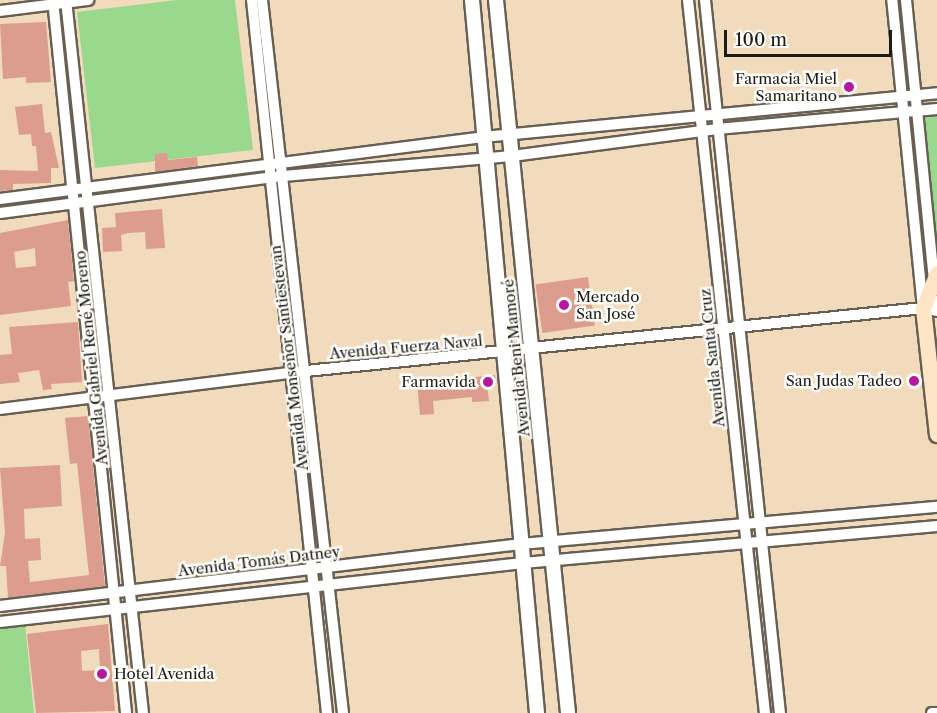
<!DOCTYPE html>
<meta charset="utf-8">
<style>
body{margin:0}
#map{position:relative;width:937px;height:713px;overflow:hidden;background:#f1dbbc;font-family:"Libre Caslon Text",serif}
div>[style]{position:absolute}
.green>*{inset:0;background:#9ad88d}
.building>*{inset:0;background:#dc9c8e;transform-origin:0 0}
.roads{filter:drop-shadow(2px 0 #675f54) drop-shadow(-2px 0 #675f54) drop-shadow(0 2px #675f54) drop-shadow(0 -2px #675f54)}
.minor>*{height:10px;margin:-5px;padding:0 5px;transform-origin:5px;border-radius:5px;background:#fff}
.tertiary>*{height:14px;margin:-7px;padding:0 7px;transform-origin:7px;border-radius:7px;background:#fff}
.secondary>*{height:15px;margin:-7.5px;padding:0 7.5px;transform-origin:7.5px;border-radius:7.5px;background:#fee5c5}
.dots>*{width:16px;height:16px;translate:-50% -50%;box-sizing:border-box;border:3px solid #fdfcf7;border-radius:50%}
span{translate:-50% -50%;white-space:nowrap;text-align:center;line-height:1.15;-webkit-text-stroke:5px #fdfcf7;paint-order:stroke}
.poi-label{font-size:15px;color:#1c1c1c}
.right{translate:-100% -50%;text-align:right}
.left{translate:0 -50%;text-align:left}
.street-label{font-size:15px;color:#1c1c1c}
.scale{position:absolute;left:724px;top:30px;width:168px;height:27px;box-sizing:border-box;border:3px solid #1c1c1c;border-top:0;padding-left:8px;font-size:18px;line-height:21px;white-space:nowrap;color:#1c1c1c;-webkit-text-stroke:4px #fdfcf7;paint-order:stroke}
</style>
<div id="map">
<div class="green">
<i style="clip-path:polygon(177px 0,235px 0,253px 150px,95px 168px,77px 12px)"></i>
<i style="clip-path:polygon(937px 114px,937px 246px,923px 115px)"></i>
<i style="clip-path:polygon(25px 623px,34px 713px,0 713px,0 626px)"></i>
</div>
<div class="building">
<i style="clip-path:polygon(46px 22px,51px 82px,26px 83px,26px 77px,3px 79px,0 24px)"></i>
<i style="clip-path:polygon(42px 104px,45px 133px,51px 132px,59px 168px,51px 168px,51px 183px,13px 184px,13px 190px,0 191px,0 170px,38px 171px,36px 146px,32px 146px,31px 134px,19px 135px,15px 107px)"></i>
<i style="clip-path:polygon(167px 153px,168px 160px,197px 157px,198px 166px,155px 172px,155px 154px)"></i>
<i style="clip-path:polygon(162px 209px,165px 248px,146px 249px,145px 232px,128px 233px,121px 235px,122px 251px,103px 252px,102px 228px,116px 227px,115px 213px)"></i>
<i style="clip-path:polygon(evenodd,68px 220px,74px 281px,68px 282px,71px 306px,0 315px,0 233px,68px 220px,35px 248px,36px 266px,16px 268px,14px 252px,35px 248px)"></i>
<i style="left:588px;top:277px;width:49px;height:53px;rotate:82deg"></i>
<i style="clip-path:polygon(78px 322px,82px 382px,51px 384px,52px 389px,43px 390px,39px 370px,18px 373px,20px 382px,0 384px,0 355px,12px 354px,9px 327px)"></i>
<i style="clip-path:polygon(495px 375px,496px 384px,487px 385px,489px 401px,472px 402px,472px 397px,433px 401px,434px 414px,420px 415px,417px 383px)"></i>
<i style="clip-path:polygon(88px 416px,105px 586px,8px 598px,6px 566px,0 566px,5px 533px,0 468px,60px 465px,62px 506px,24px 509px,25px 539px,40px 538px,41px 560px,28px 561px,30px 582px,89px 575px,77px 463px,70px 464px,65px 418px)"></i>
<i style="clip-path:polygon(evenodd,108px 624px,115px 711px,36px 713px,27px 634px,108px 624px,99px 649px,100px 670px,82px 671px,81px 651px,99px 649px)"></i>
</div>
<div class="roads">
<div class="minor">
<i style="left:53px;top:0;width:717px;rotate:84.15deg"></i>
<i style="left:66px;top:0;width:717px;rotate:83.84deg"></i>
<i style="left:252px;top:0;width:717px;rotate:84deg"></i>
<i style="left:262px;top:0;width:718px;rotate:83.52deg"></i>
<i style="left:688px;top:0;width:717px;rotate:83.84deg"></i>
<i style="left:705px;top:0;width:717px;rotate:84deg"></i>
<i style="left:906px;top:0;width:283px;rotate:84.3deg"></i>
<i style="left:0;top:11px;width:89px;rotate:-7.1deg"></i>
<i style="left:0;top:199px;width:487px;rotate:-7.3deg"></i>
<i style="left:483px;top:137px;width:456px;rotate:-5.5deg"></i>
<i style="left:0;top:213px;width:274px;rotate:-7.5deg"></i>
<i style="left:272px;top:177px;width:241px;rotate:-5deg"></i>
<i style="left:512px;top:156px;width:207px;rotate:-7.5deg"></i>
<i style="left:717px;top:129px;width:221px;rotate:-5.2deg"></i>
<i style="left:937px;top:301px;width:16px;rotate:153deg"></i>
<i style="left:923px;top:308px;width:14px;rotate:12deg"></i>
<i style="left:0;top:409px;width:308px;rotate:-7.1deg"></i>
<i style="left:306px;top:371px;width:620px;rotate:-5.83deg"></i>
<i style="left:923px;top:308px;width:310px;rotate:-95.7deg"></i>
<i style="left:0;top:606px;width:525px;rotate:-6.79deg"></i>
<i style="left:521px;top:544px;width:418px;rotate:-5.1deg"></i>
<i style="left:0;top:622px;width:526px;rotate:-6.44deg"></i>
<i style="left:523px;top:563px;width:416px;rotate:-5.1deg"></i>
<i style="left:932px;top:713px;width:5px"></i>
</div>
<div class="tertiary">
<i style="left:472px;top:0;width:716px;rotate:84.79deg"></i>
<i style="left:496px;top:0;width:717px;rotate:84.23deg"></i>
</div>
<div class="secondary">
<i style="left:937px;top:273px;width:38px;rotate:112deg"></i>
<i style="left:923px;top:308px;width:127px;rotate:83.7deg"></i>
</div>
</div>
<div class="dots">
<i style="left:849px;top:87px;background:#b5179e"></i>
<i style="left:564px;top:305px;background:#b5179e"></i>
<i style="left:914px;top:381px;background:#b5179e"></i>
<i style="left:488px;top:382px;background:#b5179e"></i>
<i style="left:102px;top:674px;background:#b5179e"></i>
</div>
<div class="poi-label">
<span class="right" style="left:837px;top:87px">Farmacia Miel<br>Samaritano</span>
<span class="left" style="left:576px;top:305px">Mercado<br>San José</span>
<span class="right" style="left:902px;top:381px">San Judas Tadeo</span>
<span class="right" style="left:476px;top:382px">Farmavida</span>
<span class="left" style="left:114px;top:674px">Hotel Avenida</span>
</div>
<div class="street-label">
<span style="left:406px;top:347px;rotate:-5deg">Avenida Fuerza Naval</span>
<span style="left:91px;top:358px;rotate:-96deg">Avenida Gabriel René Moreno</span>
<span style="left:289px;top:358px;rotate:-97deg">Avenida Monseñor Santiestevan</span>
<span style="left:516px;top:358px;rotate:-96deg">Avenida Beni Mamoré</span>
<span style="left:712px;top:358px;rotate:-96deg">Avenida Santa Cruz</span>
<span style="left:259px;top:561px;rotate:-7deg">Avenida Tomás Datney</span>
</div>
<div class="scale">100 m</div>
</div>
